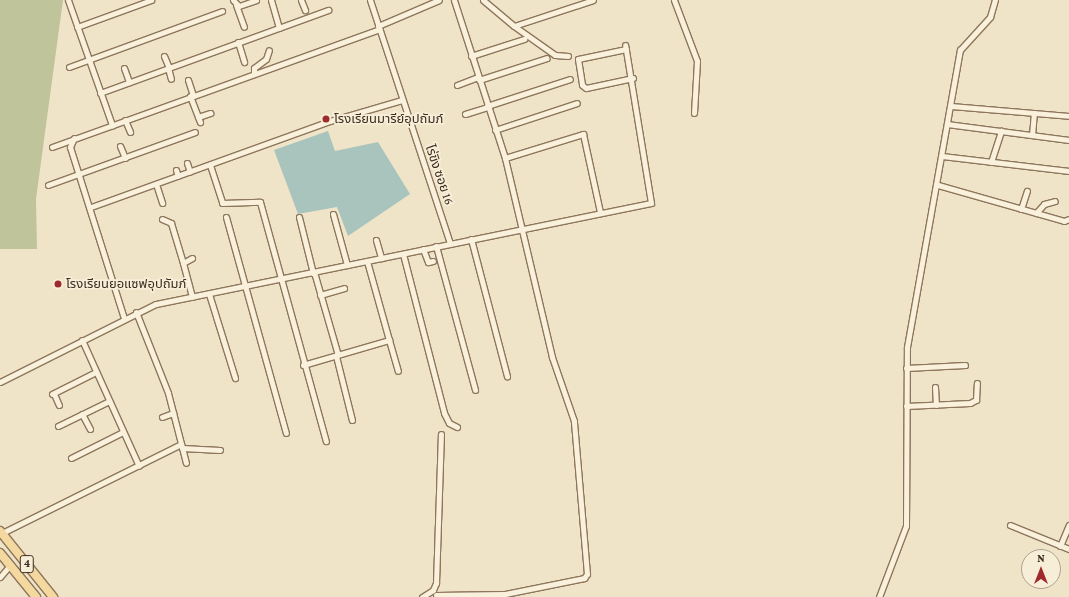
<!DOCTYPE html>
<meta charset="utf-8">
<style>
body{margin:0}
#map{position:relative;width:1069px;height:597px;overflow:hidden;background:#f0e4c8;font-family:"Crimson Pro","Noto Sans Thai",serif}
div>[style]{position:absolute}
.cemetery>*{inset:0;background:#bfc49a}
.water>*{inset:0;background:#a9c4bc}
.roads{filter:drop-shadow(1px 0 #8d765c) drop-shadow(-1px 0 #8d765c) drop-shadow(0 1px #8d765c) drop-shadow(0 -1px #8d765c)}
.street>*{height:5px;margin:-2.5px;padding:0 2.5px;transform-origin:2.5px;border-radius:2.5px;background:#faf1dc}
.primary>*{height:8px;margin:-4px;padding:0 4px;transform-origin:4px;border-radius:4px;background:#f3d9a0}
.dots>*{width:11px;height:11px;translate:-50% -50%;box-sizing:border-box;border:2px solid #f7eed8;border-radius:50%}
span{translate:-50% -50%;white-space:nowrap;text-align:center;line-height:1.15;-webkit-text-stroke:3.5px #f7eed8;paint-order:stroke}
.shield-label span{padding:1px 3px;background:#f7eed8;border:1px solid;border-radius:3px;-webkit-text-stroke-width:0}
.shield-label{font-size:12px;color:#3d2e20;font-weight:700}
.poi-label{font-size:13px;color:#3d2e20}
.left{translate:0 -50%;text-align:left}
.street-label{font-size:13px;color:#3d2e20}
.north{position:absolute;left:1021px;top:549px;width:40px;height:40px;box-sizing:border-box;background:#f7eed8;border:1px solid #ada18e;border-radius:50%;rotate:0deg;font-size:11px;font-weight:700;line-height:16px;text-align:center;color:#3d2e20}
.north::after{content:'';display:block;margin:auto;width:14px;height:18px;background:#9e2a2b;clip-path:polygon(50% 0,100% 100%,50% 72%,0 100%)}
</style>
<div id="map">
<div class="cemetery">
<i style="clip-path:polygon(0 0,63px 0,36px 199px,37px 249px,0 249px)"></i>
</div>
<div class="water">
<i style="clip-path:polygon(328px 131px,335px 151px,378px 142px,410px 194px,348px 236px,337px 207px,298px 214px,274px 150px)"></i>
</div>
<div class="roads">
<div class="street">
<i style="left:68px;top:0;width:133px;rotate:70.6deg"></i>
<i style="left:233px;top:0;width:8px;rotate:45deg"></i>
<i style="left:239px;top:6px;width:18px;rotate:-19deg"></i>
<i style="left:271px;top:0;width:29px;rotate:74deg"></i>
<i style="left:301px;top:0;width:11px;rotate:68deg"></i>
<i style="left:370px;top:0;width:256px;rotate:71.8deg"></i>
<i style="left:483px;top:0;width:40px;rotate:40deg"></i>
<i style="left:514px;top:26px;width:83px;rotate:-18.2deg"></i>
<i style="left:674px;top:0;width:65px;rotate:69.3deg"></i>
<i style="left:697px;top:61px;width:52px;rotate:93.3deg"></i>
<i style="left:236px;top:5px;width:23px;rotate:70deg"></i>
<i style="left:378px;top:26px;width:66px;rotate:-23.1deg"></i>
<i style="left:514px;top:26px;width:50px;rotate:35.3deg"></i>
<i style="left:555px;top:55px;width:13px;rotate:4deg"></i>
<i style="left:77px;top:27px;width:79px;rotate:-20deg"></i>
<i style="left:238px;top:42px;width:21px;rotate:73deg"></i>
<i style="left:626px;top:49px;width:49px;rotate:168.2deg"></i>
<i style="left:578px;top:59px;width:26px;rotate:81deg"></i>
<i style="left:582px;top:85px;width:5px;rotate:37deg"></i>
<i style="left:586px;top:88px;width:48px;rotate:-12deg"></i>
<i style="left:164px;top:56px;width:13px;rotate:67deg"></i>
<i style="left:471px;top:56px;width:56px;rotate:-17.8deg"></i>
<i style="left:69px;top:67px;width:163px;rotate:-20.1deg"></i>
<i style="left:124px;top:68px;width:15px;rotate:70deg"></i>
<i style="left:168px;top:68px;width:11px;rotate:75deg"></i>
<i style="left:254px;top:73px;width:5px;rotate:-90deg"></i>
<i style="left:254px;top:68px;width:15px;rotate:-37deg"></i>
<i style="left:266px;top:59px;width:9px;rotate:-72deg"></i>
<i style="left:188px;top:80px;width:16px;rotate:72deg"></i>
<i style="left:479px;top:80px;width:71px;rotate:-17.9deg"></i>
<i style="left:457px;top:85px;width:22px;rotate:-21deg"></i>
<i style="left:100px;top:93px;width:243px;rotate:-20deg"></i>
<i style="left:190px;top:96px;width:28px;rotate:69deg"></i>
<i style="left:487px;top:106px;width:87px;rotate:-18deg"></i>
<i style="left:951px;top:106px;width:118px;rotate:4.8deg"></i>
<i style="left:465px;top:114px;width:24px;rotate:-17deg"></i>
<i style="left:198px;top:117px;width:13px;rotate:-18deg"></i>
<i style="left:125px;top:120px;width:13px;rotate:67deg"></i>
<i style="left:947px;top:124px;width:123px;rotate:7.5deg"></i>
<i style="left:495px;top:130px;width:86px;rotate:-18.2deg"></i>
<i style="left:1032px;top:135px;width:22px;rotate:-85deg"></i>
<i style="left:74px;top:138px;width:10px;rotate:114deg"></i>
<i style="left:70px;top:147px;width:179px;rotate:72.5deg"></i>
<i style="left:120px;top:146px;width:13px;rotate:67deg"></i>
<i style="left:52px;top:147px;width:348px;rotate:-19.8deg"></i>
<i style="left:942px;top:156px;width:128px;rotate:6.7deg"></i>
<i style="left:505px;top:158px;width:82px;rotate:-17.1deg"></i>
<i style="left:583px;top:134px;width:80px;rotate:77.7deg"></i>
<i style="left:991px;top:162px;width:33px;rotate:-72deg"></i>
<i style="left:187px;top:163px;width:9px;rotate:72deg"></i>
<i style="left:210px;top:165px;width:40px;rotate:72deg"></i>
<i style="left:222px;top:203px;width:38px;rotate:-2deg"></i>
<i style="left:260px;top:202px;width:248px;rotate:74.6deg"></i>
<i style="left:176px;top:170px;width:6px;rotate:72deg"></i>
<i style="left:156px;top:184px;width:20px;rotate:72deg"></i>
<i style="left:48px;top:185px;width:156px;rotate:-19.8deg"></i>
<i style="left:938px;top:185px;width:131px;rotate:15.9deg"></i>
<i style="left:1064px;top:221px;width:5px;rotate:-22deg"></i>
<i style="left:91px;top:207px;width:254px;rotate:-19.8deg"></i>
<i style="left:330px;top:121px;width:75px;rotate:-16.3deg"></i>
<i style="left:1021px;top:209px;width:19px;rotate:-72deg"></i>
<i style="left:1036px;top:213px;width:12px;rotate:-48deg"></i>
<i style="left:1044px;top:204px;width:11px;rotate:-15deg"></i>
<i style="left:333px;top:214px;width:53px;rotate:74.6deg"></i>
<i style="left:226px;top:217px;width:224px;rotate:74.5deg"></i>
<i style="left:299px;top:217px;width:58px;rotate:76deg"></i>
<i style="left:162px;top:219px;width:10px;rotate:24deg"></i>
<i style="left:171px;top:223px;width:42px;rotate:73.3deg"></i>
<i style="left:471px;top:239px;width:142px;rotate:75.3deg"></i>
<i style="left:376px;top:240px;width:19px;rotate:74deg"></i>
<i style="left:436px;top:246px;width:149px;rotate:74.8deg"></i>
<i style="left:423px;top:249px;width:14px;rotate:69deg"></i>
<i style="left:428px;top:262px;width:5px;rotate:-11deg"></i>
<i style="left:403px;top:254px;width:164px;rotate:75.5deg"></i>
<i style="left:444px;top:413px;width:11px;rotate:63deg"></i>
<i style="left:449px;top:423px;width:9px;rotate:27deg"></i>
<i style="left:192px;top:258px;width:10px;rotate:151deg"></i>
<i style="left:183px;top:263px;width:35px;rotate:75deg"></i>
<i style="left:314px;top:272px;width:86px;rotate:73.9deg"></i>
<i style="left:209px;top:294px;width:88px;rotate:72.8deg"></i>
<i style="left:320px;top:295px;width:25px;rotate:-16deg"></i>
<i style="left:136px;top:312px;width:87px;rotate:68.4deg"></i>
<i style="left:168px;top:393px;width:72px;rotate:75.6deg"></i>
<i style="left:82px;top:340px;width:138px;rotate:65.7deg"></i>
<i style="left:389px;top:340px;width:32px;rotate:74deg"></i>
<i style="left:336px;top:356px;width:66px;rotate:76deg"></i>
<i style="left:303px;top:365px;width:90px;rotate:-16.2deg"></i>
<i style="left:389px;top:340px;width:82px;rotate:-105.6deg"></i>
<i style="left:906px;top:368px;width:59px;rotate:-2.9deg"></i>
<i style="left:0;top:382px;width:174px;rotate:-26.6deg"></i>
<i style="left:156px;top:304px;width:505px;rotate:-11.53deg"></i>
<i style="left:651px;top:203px;width:160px;rotate:-99.3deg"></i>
<i style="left:935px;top:387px;width:18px;rotate:87deg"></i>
<i style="left:52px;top:394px;width:49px;rotate:-26.6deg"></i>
<i style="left:54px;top:394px;width:12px;rotate:66deg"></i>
<i style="left:906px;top:406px;width:64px;rotate:-2.7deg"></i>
<i style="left:970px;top:403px;width:7px;rotate:-27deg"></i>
<i style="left:976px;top:400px;width:17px;rotate:-87deg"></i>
<i style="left:82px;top:414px;width:17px;rotate:62deg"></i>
<i style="left:162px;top:417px;width:12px;rotate:-20deg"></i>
<i style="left:58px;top:426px;width:57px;rotate:-26.1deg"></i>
<i style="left:182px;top:448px;width:38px;rotate:3deg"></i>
<i style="left:71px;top:458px;width:58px;rotate:-26.6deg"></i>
<i style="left:1010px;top:525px;width:64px;rotate:22.1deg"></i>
<i style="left:2px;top:533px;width:200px;rotate:-26.4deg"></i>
<i style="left:1060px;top:546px;width:23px;rotate:-67deg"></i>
<i style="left:0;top:577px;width:16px;rotate:-50deg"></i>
<i style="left:436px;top:595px;width:69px;rotate:-0.8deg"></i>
<i style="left:505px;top:594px;width:81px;rotate:-11.4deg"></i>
<i style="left:584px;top:578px;width:5px;rotate:-53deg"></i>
<i style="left:587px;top:574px;width:154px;rotate:-94.9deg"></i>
<i style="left:574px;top:421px;width:68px;rotate:-109deg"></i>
<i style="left:552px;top:357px;width:204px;rotate:-103.3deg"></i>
<i style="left:505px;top:158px;width:166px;rotate:-107.9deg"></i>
<i style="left:422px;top:597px;width:13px;rotate:-32deg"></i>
<i style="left:433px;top:590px;width:8px;rotate:-67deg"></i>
<i style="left:436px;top:583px;width:149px;rotate:-88.1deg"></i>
<i style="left:879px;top:597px;width:76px;rotate:-69.2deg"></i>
<i style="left:906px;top:526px;width:179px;rotate:-89.7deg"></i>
<i style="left:907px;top:347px;width:302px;rotate:-79.9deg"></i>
<i style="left:960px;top:50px;width:45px;rotate:-47.7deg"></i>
<i style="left:990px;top:17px;width:18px;rotate:-74deg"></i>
</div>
<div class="primary">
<i style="left:0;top:531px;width:85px;rotate:51.2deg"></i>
<i style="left:0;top:553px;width:57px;rotate:50.7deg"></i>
</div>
</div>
<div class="dots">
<i style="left:326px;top:119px;background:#9e2a2b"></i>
<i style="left:58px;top:284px;background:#9e2a2b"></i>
</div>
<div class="shield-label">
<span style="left:27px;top:564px">4</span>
</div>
<div class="poi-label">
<span class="left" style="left:334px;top:119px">โรงเรียนมารีย์อุปถัมภ์</span>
<span class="left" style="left:66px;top:284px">โรงเรียนยอแซฟอุปถัมภ์</span>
</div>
<div class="street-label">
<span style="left:439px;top:175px;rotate:71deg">ไร่ขิง ซอย 16</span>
</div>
<div class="north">N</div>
</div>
